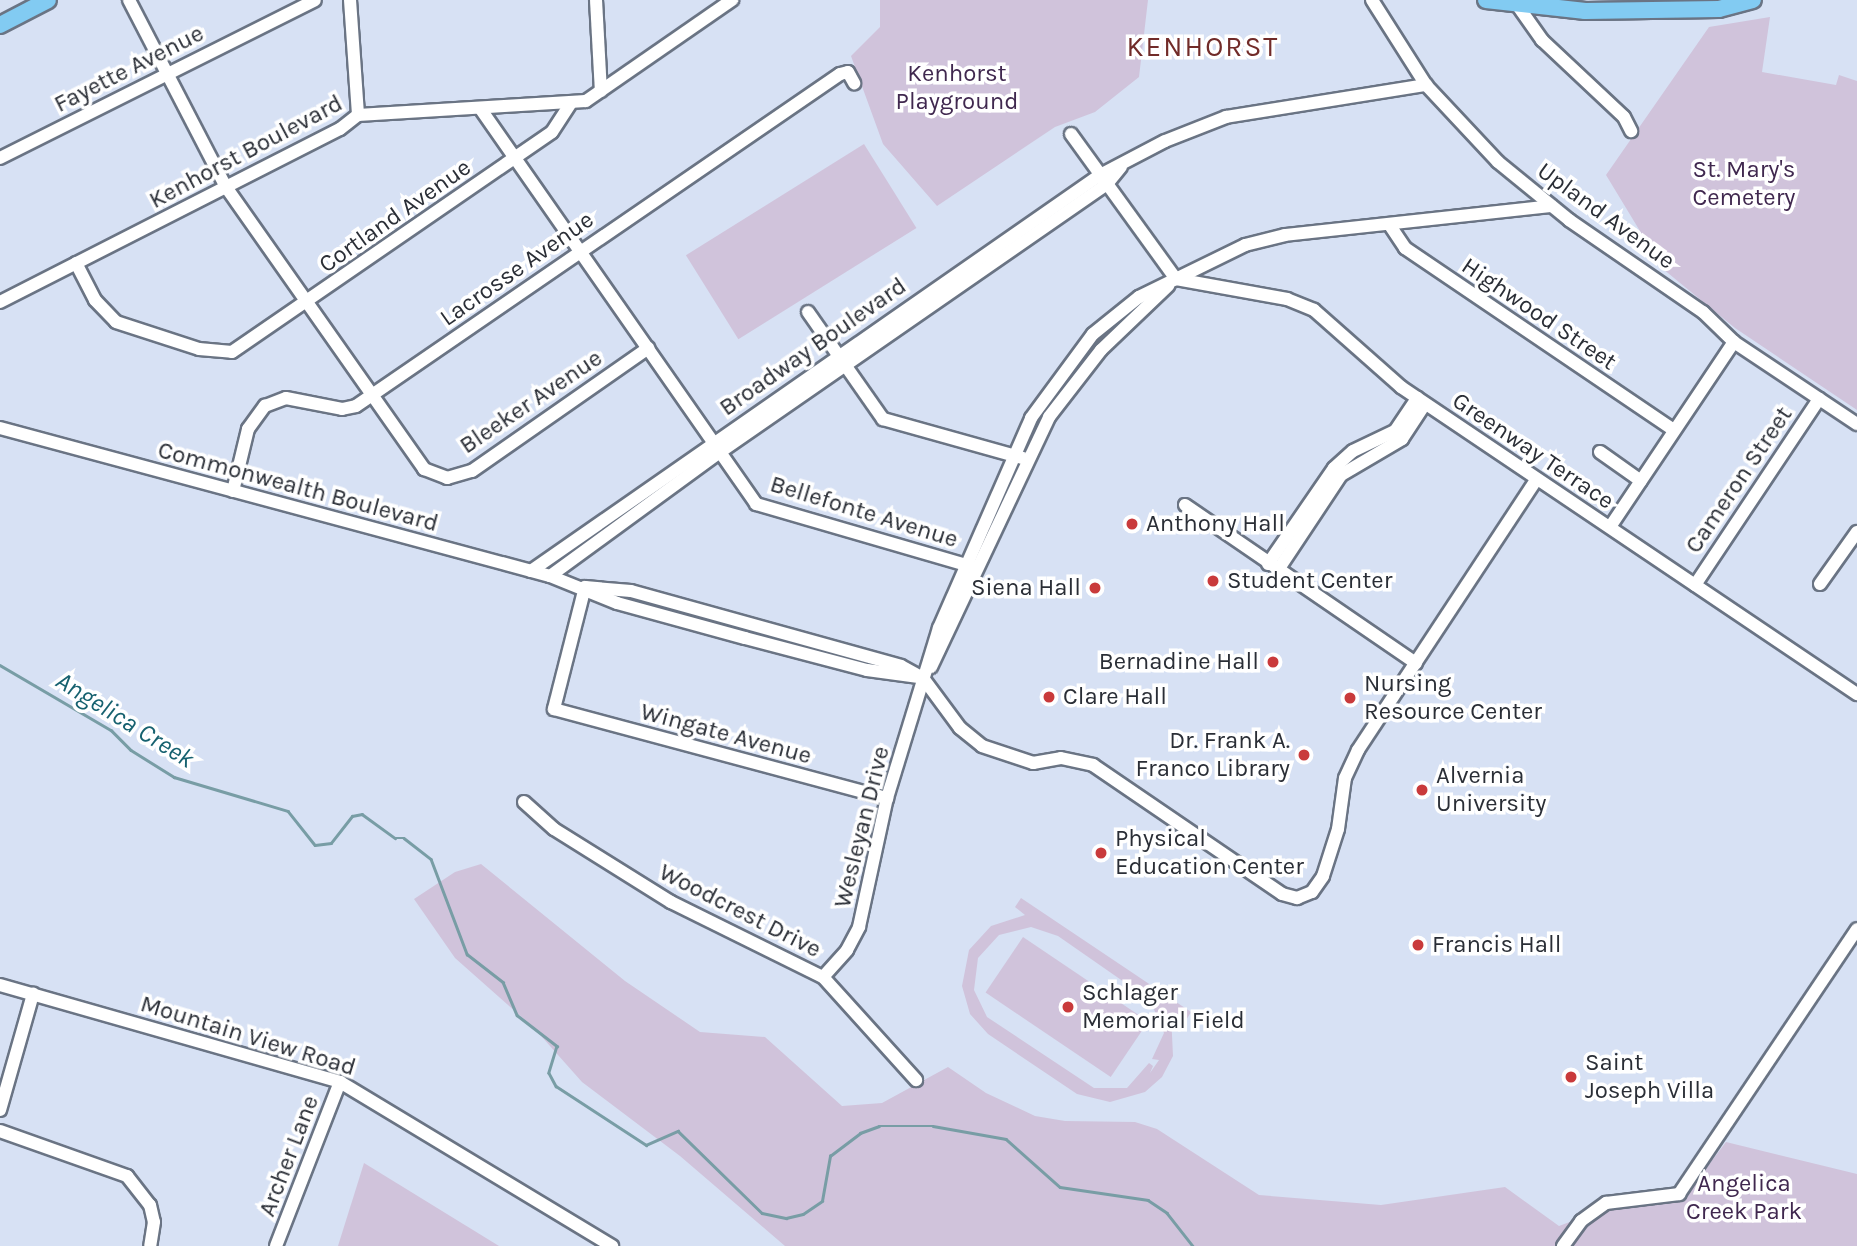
<!DOCTYPE html>
<style>
body{margin:0}
#map{position:relative;width:1857px;height:1246px;overflow:hidden;background:#d7e1f4;font-family:Karla,sans-serif}
div>[style]{position:absolute}
.green>*{inset:0;background:#d0c3db;transform-origin:0 0}
.stream>*{height:2.5px;margin:-1.25px;padding:0 1.25px;transform-origin:1.25px;border-radius:1.25px;background:#789da5}
.roads{filter:drop-shadow(2px 0 #6a7484) drop-shadow(-2px 0 #6a7484) drop-shadow(0 2px #6a7484) drop-shadow(0 -2px #6a7484)}
.minor>*{height:12px;margin:-6px;padding:0 6px;transform-origin:6px;border-radius:6px;background:#fff}
.major>*{height:16px;margin:-8px;padding:0 8px;transform-origin:8px;border-radius:8px;background:#82cbf2}
.dots>*{width:19px;height:19px;translate:-50% -50%;box-sizing:border-box;border:4px solid #fff;border-radius:50%}
span{translate:-50% -50%;white-space:nowrap;text-align:center;line-height:1.15;-webkit-text-stroke:7px #fff;paint-order:stroke}
.street-label{font-size:24px;color:#2a2e36}
.park-label{font-size:24px;color:#40284f}
.poi-label{font-size:24px;color:#2a2e36}
.left{translate:0 -50%;text-align:left}
.right{translate:-100% -50%;text-align:right}
.water-label{font-size:26px;color:#16616f;font-style:italic}
.quarter-label{font-size:28px;color:#712b29;letter-spacing:2px}
</style>
<div id="map">
<div class="green">
<i style="clip-path:polygon(880px 0,1148px 0,1139px 77px,1095px 112px,1055px 127px,937px 206px,883px 144px,851px 56px,880px 27px)"></i>
<i style="clip-path:polygon(1770px 17px,1762px 72px,1836px 85px,1839px 75px,1857px 81px,1857px 410px,1735px 328px,1663px 269px,1606px 175px,1709px 27px)"></i>
<i style="left:864px;top:144px;width:99px;height:210px;rotate:58deg"></i>
<i style="clip-path:polygon(481px 864px,625px 981px,700px 1032px,765px 1037px,842px 1106px,882px 1103px,948px 1067px,986px 1093px,1035px 1116px,1065px 1121px,1135px 1122px,1157px 1129px,1259px 1195px,1381px 1205px,1505px 1187px,1559px 1226px,1612px 1206px,1683px 1199px,1726px 1142px,1857px 1174px,1857px 1246px,785px 1246px,680px 1156px,582px 1082px,534px 1028px,455px 958px,414px 899px,455px 872px)"></i>
<i style="clip-path:polygon(evenodd,1021px 898px,1191px 1012px,1185px 1022px,1171px 1014px,1173px 1056px,1162px 1077px,1145px 1092px,1110px 1102px,1077px 1094px,988px 1034px,970px 1014px,962px 986px,969px 950px,991px 926px,1025px 915px,1015px 907px,1021px 898px,1031px 927px,1058px 936px,1150px 1000px,1164px 1033px,1152px 1059px,1159px 1060px,1150px 1073px,1153px 1066px,1149px 1063px,1127px 1088px,1094px 1088px,987px 1017px,974px 990px,978px 958px,999px 935px,1031px 927px)"></i>
<i style="left:1023px;top:937px;width:151px;height:67px;rotate:34deg"></i>
<i style="clip-path:polygon(364px 1163px,499px 1246px,338px 1246px)"></i>
</div>
<div class="stream">
<i style="left:0;top:665px;width:129px;rotate:30.4deg"></i>
<i style="left:111px;top:730px;width:28px;rotate:45deg"></i>
<i style="left:131px;top:750px;width:51px;rotate:32.1deg"></i>
<i style="left:174px;top:777px;width:119px;rotate:16.6deg"></i>
<i style="left:288px;top:811px;width:43px;rotate:51.5deg"></i>
<i style="left:315px;top:845px;width:16px;rotate:-7deg"></i>
<i style="left:331px;top:843px;width:34px;rotate:-52deg"></i>
<i style="left:352px;top:816px;width:10px;rotate:-11deg"></i>
<i style="left:362px;top:814px;width:41px;rotate:36deg"></i>
<i style="left:395px;top:838px;width:9px"></i>
<i style="left:404px;top:838px;width:34px;rotate:38deg"></i>
<i style="left:431px;top:859px;width:102px;rotate:69.2deg"></i>
<i style="left:467px;top:954px;width:46px;rotate:37.9deg"></i>
<i style="left:503px;top:982px;width:36px;rotate:67deg"></i>
<i style="left:517px;top:1015px;width:51px;rotate:37.8deg"></i>
<i style="left:557px;top:1046px;width:28px;rotate:107deg"></i>
<i style="left:549px;top:1073px;width:15px;rotate:62deg"></i>
<i style="left:556px;top:1086px;width:108px;rotate:33.2deg"></i>
<i style="left:646px;top:1145px;width:35px;rotate:-24deg"></i>
<i style="left:678px;top:1131px;width:117px;rotate:44.3deg"></i>
<i style="left:762px;top:1213px;width:25px;rotate:12deg"></i>
<i style="left:786px;top:1218px;width:17px;rotate:-13deg"></i>
<i style="left:803px;top:1214px;width:23px;rotate:-34deg"></i>
<i style="left:822px;top:1201px;width:46px;rotate:-79.9deg"></i>
<i style="left:830px;top:1156px;width:38px;rotate:-37deg"></i>
<i style="left:860px;top:1133px;width:20px;rotate:-20deg"></i>
<i style="left:879px;top:1126px;width:54px"></i>
<i style="left:933px;top:1126px;width:74px;rotate:10.1deg"></i>
<i style="left:1006px;top:1139px;width:72px;rotate:41.6deg"></i>
<i style="left:1060px;top:1187px;width:89px;rotate:8.4deg"></i>
<i style="left:1148px;top:1200px;width:23px;rotate:34deg"></i>
<i style="left:1167px;top:1213px;width:42px;rotate:51.8deg"></i>
</div>
<div class="roads">
<div class="minor">
<i style="left:129px;top:0;width:211px;rotate:62.6deg"></i>
<i style="left:226px;top:187px;width:345px;rotate:54.9deg"></i>
<i style="left:424px;top:469px;width:25px;rotate:21deg"></i>
<i style="left:447px;top:478px;width:26px;rotate:-16deg"></i>
<i style="left:472px;top:471px;width:215px;rotate:-34.9deg"></i>
<i style="left:350px;top:0;width:115px;rotate:86deg"></i>
<i style="left:596px;top:0;width:91px;rotate:86.9deg"></i>
<i style="left:1372px;top:0;width:101px;rotate:57.6deg"></i>
<i style="left:1426px;top:85px;width:105px;rotate:46.9deg"></i>
<i style="left:1498px;top:162px;width:92px;rotate:39.2deg"></i>
<i style="left:1569px;top:220px;width:163px;rotate:34.5deg"></i>
<i style="left:1703px;top:312px;width:43px;rotate:44.1deg"></i>
<i style="left:1734px;top:342px;width:148px;rotate:33.7deg"></i>
<i style="left:1518px;top:6px;width:42px;rotate:54.8deg"></i>
<i style="left:1542px;top:40px;width:112px;rotate:43.2deg"></i>
<i style="left:1624px;top:117px;width:16px;rotate:63deg"></i>
<i style="left:480px;top:108px;width:483px;rotate:55.1deg"></i>
<i style="left:756px;top:504px;width:230px;rotate:16.2deg"></i>
<i style="left:1071px;top:134px;width:179px;rotate:54.1deg"></i>
<i style="left:0;top:158px;width:352px;rotate:-26.6deg"></i>
<i style="left:1389px;top:224px;width:29px;rotate:56deg"></i>
<i style="left:1405px;top:248px;width:325px;rotate:34.1deg"></i>
<i style="left:76px;top:263px;width:42px;rotate:62.8deg"></i>
<i style="left:95px;top:300px;width:30px;rotate:46deg"></i>
<i style="left:116px;top:322px;width:87px;rotate:18deg"></i>
<i style="left:199px;top:349px;width:33px;rotate:5deg"></i>
<i style="left:232px;top:352px;width:388px;rotate:-34.5deg"></i>
<i style="left:552px;top:132px;width:35px;rotate:-57deg"></i>
<i style="left:1176px;top:279px;width:113px;rotate:10.2deg"></i>
<i style="left:1287px;top:299px;width:29px;rotate:22deg"></i>
<i style="left:1314px;top:310px;width:116px;rotate:41.5deg"></i>
<i style="left:1401px;top:387px;width:550px;rotate:33.95deg"></i>
<i style="left:0;top:302px;width:381px;rotate:-27deg"></i>
<i style="left:340px;top:129px;width:23px;rotate:-38deg"></i>
<i style="left:358px;top:115px;width:228px;rotate:-3.5deg"></i>
<i style="left:586px;top:101px;width:178px;rotate:-34.7deg"></i>
<i style="left:808px;top:312px;width:131px;rotate:55deg"></i>
<i style="left:883px;top:419px;width:145px;rotate:15.6deg"></i>
<i style="left:0;top:428px;width:570px;rotate:15.06deg"></i>
<i style="left:550px;top:576px;width:72px;rotate:21.9deg"></i>
<i style="left:617px;top:603px;width:133px;rotate:15.3deg"></i>
<i style="left:745px;top:638px;width:126px;rotate:14.7deg"></i>
<i style="left:867px;top:670px;width:52px;rotate:7.7deg"></i>
<i style="left:1600px;top:452px;width:50px;rotate:35.3deg"></i>
<i style="left:233px;top:491px;width:64px;rotate:-76.4deg"></i>
<i style="left:248px;top:429px;width:29px;rotate:-54deg"></i>
<i style="left:265px;top:406px;width:22px;rotate:-21deg"></i>
<i style="left:286px;top:398px;width:57px;rotate:11.1deg"></i>
<i style="left:342px;top:409px;width:14px;rotate:-12deg"></i>
<i style="left:356px;top:406px;width:587px;rotate:-34.45deg"></i>
<i style="left:840px;top:74px;width:8px;rotate:-14deg"></i>
<i style="left:848px;top:72px;width:13px;rotate:61deg"></i>
<i style="left:1185px;top:505px;width:280px;rotate:34.4deg"></i>
<i style="left:1610px;top:527px;width:223px;rotate:-56.2deg"></i>
<i style="left:1268px;top:564px;width:116px;rotate:-55.5deg"></i>
<i style="left:1334px;top:468px;width:25px;rotate:-42deg"></i>
<i style="left:1353px;top:451px;width:47px;rotate:-25.5deg"></i>
<i style="left:1395px;top:431px;width:40px;rotate:-56deg"></i>
<i style="left:1278px;top:570px;width:114px;rotate:-56.4deg"></i>
<i style="left:1341px;top:475px;width:71px;rotate:-30.5deg"></i>
<i style="left:1402px;top:439px;width:42px;rotate:-56.7deg"></i>
<i style="left:531px;top:571px;width:693px;rotate:-34.84deg"></i>
<i style="left:1100px;top:175px;width:73px;rotate:-27.6deg"></i>
<i style="left:1165px;top:141px;width:66px;rotate:-21.5deg"></i>
<i style="left:1226px;top:117px;width:203px;rotate:-9.1deg"></i>
<i style="left:550px;top:576px;width:210px;rotate:-36.1deg"></i>
<i style="left:720px;top:452px;width:471px;rotate:-34.7deg"></i>
<i style="left:1107px;top:184px;width:22px;rotate:-51deg"></i>
<i style="left:1820px;top:584px;width:64px;rotate:-54.6deg"></i>
<i style="left:1695px;top:585px;width:224px;rotate:-56.3deg"></i>
<i style="left:585px;top:587px;width:46px;rotate:5deg"></i>
<i style="left:631px;top:591px;width:280px;rotate:15.5deg"></i>
<i style="left:901px;top:666px;width:25px;rotate:29deg"></i>
<i style="left:923px;top:678px;width:62px;rotate:53.5deg"></i>
<i style="left:960px;top:728px;width:28px;rotate:39deg"></i>
<i style="left:982px;top:746px;width:54px;rotate:18.4deg"></i>
<i style="left:1033px;top:763px;width:28px;rotate:-10deg"></i>
<i style="left:1061px;top:758px;width:33px;rotate:12deg"></i>
<i style="left:1093px;top:765px;width:229px;rotate:34.3deg"></i>
<i style="left:1282px;top:894px;width:16px;rotate:15deg"></i>
<i style="left:1297px;top:898px;width:16px;rotate:-22deg"></i>
<i style="left:1312px;top:892px;width:19px;rotate:-55deg"></i>
<i style="left:1323px;top:876px;width:49px;rotate:-72.3deg"></i>
<i style="left:1338px;top:829px;width:51px;rotate:-82.2deg"></i>
<i style="left:1345px;top:778px;width:31px;rotate:-65deg"></i>
<i style="left:1358px;top:750px;width:323px;rotate:-56.6deg"></i>
<i style="left:585px;top:587px;width:126px;rotate:104.3deg"></i>
<i style="left:554px;top:709px;width:345px;rotate:15deg"></i>
<i style="left:931px;top:667px;width:276px;rotate:-64.7deg"></i>
<i style="left:1049px;top:417px;width:85px;rotate:-52.2deg"></i>
<i style="left:1101px;top:350px;width:93px;rotate:-43.7deg"></i>
<i style="left:524px;top:802px;width:40px;rotate:42deg"></i>
<i style="left:554px;top:829px;width:138px;rotate:32deg"></i>
<i style="left:671px;top:902px;width:169px;rotate:26.3deg"></i>
<i style="left:823px;top:977px;width:139px;rotate:47.9deg"></i>
<i style="left:823px;top:977px;width:36px;rotate:-48deg"></i>
<i style="left:847px;top:950px;width:26px;rotate:-62deg"></i>
<i style="left:859px;top:927px;width:132px;rotate:-77.8deg"></i>
<i style="left:887px;top:798px;width:178px;rotate:-73deg"></i>
<i style="left:939px;top:628px;width:229px;rotate:-66.3deg"></i>
<i style="left:1031px;top:418px;width:104px;rotate:-53.6deg"></i>
<i style="left:1093px;top:334px;width:59px;rotate:-38.8deg"></i>
<i style="left:1139px;top:297px;width:118px;rotate:-26.1deg"></i>
<i style="left:1245px;top:245px;width:41px;rotate:-14deg"></i>
<i style="left:1285px;top:235px;width:268px;rotate:-6.2deg"></i>
<i style="left:0;top:985px;width:354px;rotate:15.9deg"></i>
<i style="left:340px;top:1082px;width:318px;rotate:31.1deg"></i>
<i style="left:0;top:1110px;width:121px;rotate:-74.1deg"></i>
<i style="left:0;top:1131px;width:135px;rotate:19.5deg"></i>
<i style="left:127px;top:1176px;width:37px;rotate:52deg"></i>
<i style="left:150px;top:1205px;width:17px;rotate:77deg"></i>
<i style="left:154px;top:1222px;width:24px;rotate:99deg"></i>
<i style="left:276px;top:1246px;width:176px;rotate:-68.7deg"></i>
<i style="left:1563px;top:1246px;width:31px;rotate:-54deg"></i>
<i style="left:1581px;top:1221px;width:31px;rotate:-36deg"></i>
<i style="left:1606px;top:1203px;width:74px;rotate:-7deg"></i>
<i style="left:1679px;top:1194px;width:319px;rotate:-56.1deg"></i>
</div>
<div class="major">
<i style="left:1486px;top:0;width:100px;rotate:6.3deg"></i>
<i style="left:1585px;top:11px;width:134px;rotate:-0.9deg"></i>
<i style="left:1719px;top:9px;width:35px;rotate:-15deg"></i>
<i style="left:0;top:25px;width:54px;rotate:-27.5deg"></i>
</div>
</div>
<div class="dots">
<i style="left:1132px;top:524px;background:#c93a3b"></i>
<i style="left:1213px;top:581px;background:#c93a3b"></i>
<i style="left:1095px;top:588px;background:#c93a3b"></i>
<i style="left:1273px;top:662px;background:#c93a3b"></i>
<i style="left:1049px;top:697px;background:#c93a3b"></i>
<i style="left:1350px;top:698px;background:#c93a3b"></i>
<i style="left:1304px;top:755px;background:#c93a3b"></i>
<i style="left:1422px;top:790px;background:#c93a3b"></i>
<i style="left:1101px;top:853px;background:#c93a3b"></i>
<i style="left:1418px;top:945px;background:#c93a3b"></i>
<i style="left:1068px;top:1007px;background:#c93a3b"></i>
<i style="left:1571px;top:1077px;background:#c93a3b"></i>
</div>
<div class="street-label">
<span style="left:129px;top:69px;rotate:-27deg">Fayette Avenue</span>
<span style="left:246px;top:152px;rotate:-28deg">Kenhorst Boulevard</span>
<span style="left:395px;top:216px;rotate:-35deg">Cortland Avenue</span>
<span style="left:1606px;top:216px;rotate:36deg">Upland Avenue</span>
<span style="left:517px;top:269px;rotate:-35deg">Lacrosse Avenue</span>
<span style="left:1539px;top:314px;rotate:34deg">Highwood Street</span>
<span style="left:813px;top:347px;rotate:-35deg">Broadway Boulevard</span>
<span style="left:531px;top:402px;rotate:-34deg">Bleeker Avenue</span>
<span style="left:1533px;top:451px;rotate:34deg">Greenway Terrace</span>
<span style="left:1739px;top:480px;rotate:-56deg">Cameron Street</span>
<span style="left:298px;top:487px;rotate:15deg">Commonwealth Boulevard</span>
<span style="left:864px;top:512px;rotate:17deg">Bellefonte Avenue</span>
<span style="left:726px;top:734px;rotate:15deg">Wingate Avenue</span>
<span style="left:862px;top:827px;rotate:-76deg">Wesleyan Drive</span>
<span style="left:740px;top:911px;rotate:27deg">Woodcrest Drive</span>
<span style="left:248px;top:1036px;rotate:17deg">Mountain View Road</span>
<span style="left:289px;top:1156px;rotate:-69deg">Archer Lane</span>
</div>
<div class="park-label">
<span style="left:957px;top:88px">Kenhorst<br>Playground</span>
<span style="left:1744px;top:184px">St. Mary's<br>Cemetery</span>
<span style="left:1744px;top:1198px">Angelica<br>Creek Park</span>
</div>
<div class="poi-label">
<span class="left" style="left:1146px;top:524px">Anthony Hall</span>
<span class="left" style="left:1227px;top:581px">Student Center</span>
<span class="right" style="left:1081px;top:588px">Siena Hall</span>
<span class="right" style="left:1259px;top:662px">Bernadine Hall</span>
<span class="left" style="left:1364px;top:698px">Nursing<br>Resource Center</span>
<span class="left" style="left:1063px;top:697px">Clare Hall</span>
<span class="right" style="left:1290px;top:755px">Dr. Frank A.<br>Franco Library</span>
<span class="left" style="left:1436px;top:790px">Alvernia<br>University</span>
<span class="left" style="left:1115px;top:853px">Physical<br>Education Center</span>
<span class="left" style="left:1432px;top:945px">Francis Hall</span>
<span class="left" style="left:1082px;top:1007px">Schlager<br>Memorial Field</span>
<span class="left" style="left:1585px;top:1077px">Saint<br>Joseph Villa</span>
</div>
<div class="water-label">
<span style="left:125px;top:720px;rotate:32deg">Angelica Creek</span>
</div>
<div class="quarter-label">
<span style="left:1203px;top:47px">KENHORST</span>
</div>
</div>
